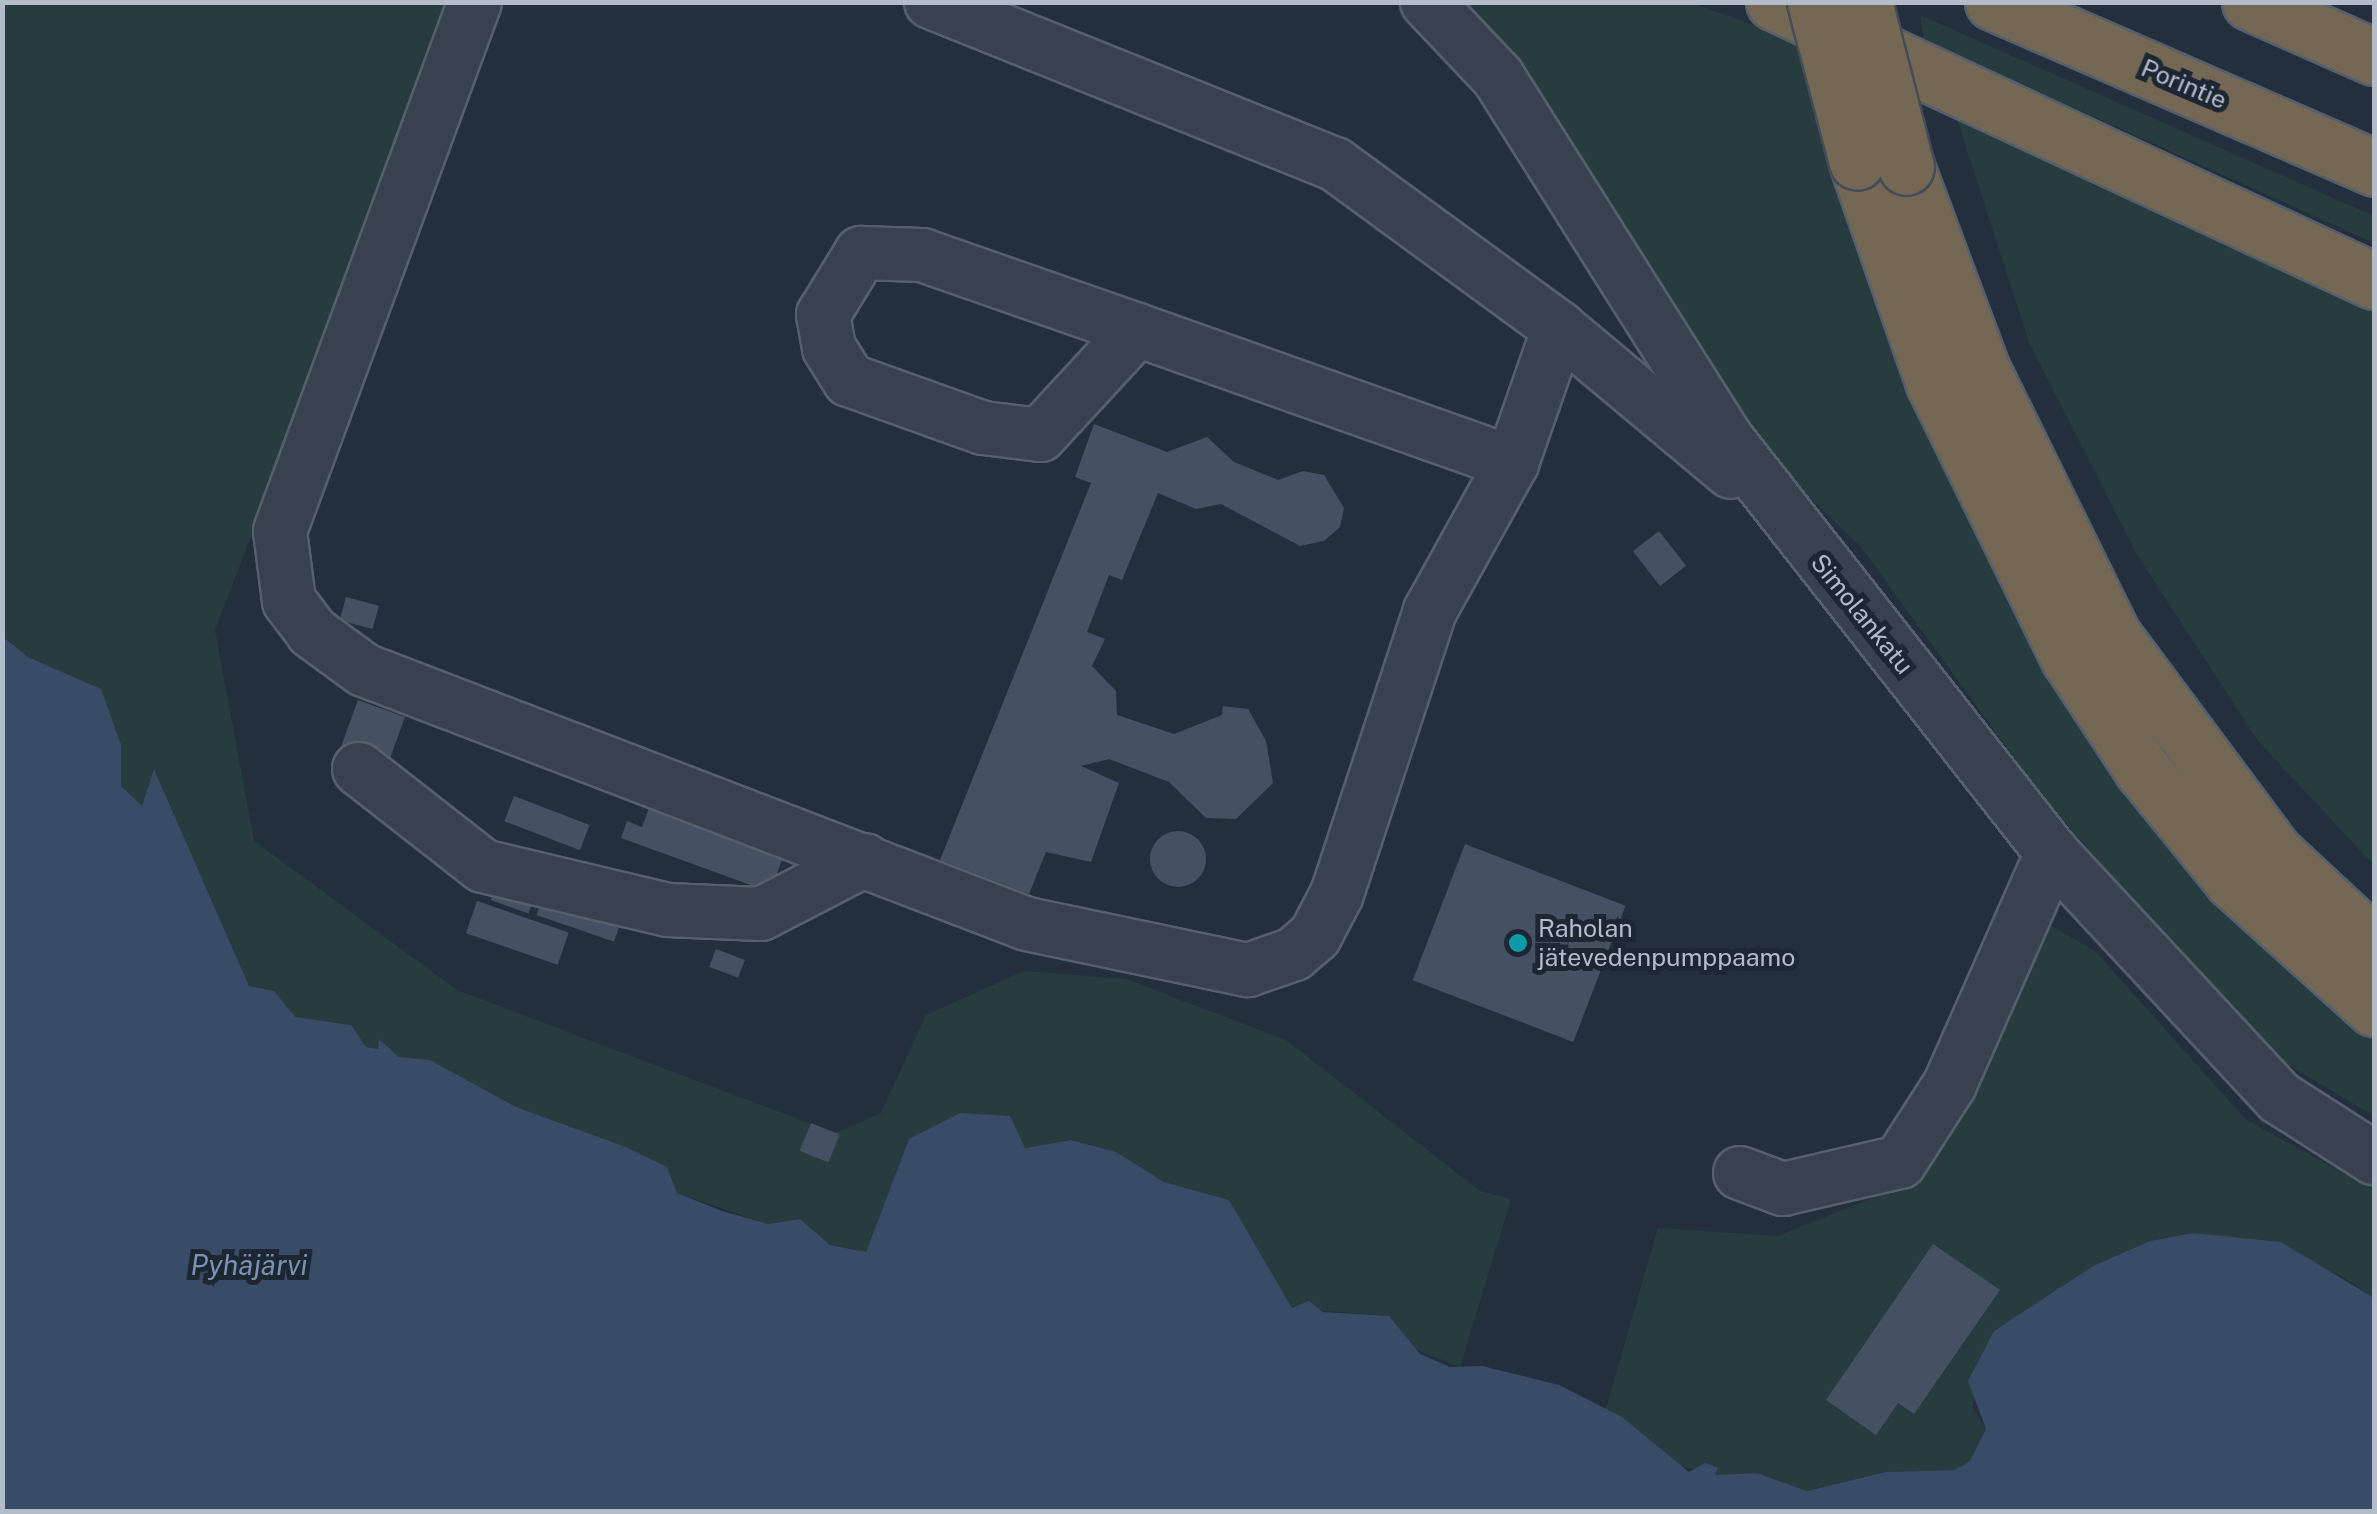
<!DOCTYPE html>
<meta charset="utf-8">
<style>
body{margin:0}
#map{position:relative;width:2377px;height:1514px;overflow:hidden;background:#242f3e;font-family:"Public Sans",sans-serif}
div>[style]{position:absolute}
.green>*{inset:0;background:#263c3f}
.water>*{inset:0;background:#394c67}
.building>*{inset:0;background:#455162;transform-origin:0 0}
.round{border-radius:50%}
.roads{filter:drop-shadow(2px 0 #565f6c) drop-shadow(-2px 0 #565f6c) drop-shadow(0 2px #565f6c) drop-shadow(0 -2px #565f6c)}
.minor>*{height:52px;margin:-26px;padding:0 26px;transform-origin:26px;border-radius:26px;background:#38414e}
.highway>*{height:55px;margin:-27.5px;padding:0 27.5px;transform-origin:27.5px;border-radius:27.5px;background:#746855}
.bridges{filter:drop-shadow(2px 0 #434c59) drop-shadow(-2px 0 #434c59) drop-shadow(0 2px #434c59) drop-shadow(0 -2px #434c59)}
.highway-bridge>*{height:55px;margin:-27.5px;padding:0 27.5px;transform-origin:27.5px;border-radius:27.5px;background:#746855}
.dots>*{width:28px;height:28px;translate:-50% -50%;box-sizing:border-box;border:5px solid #1d2633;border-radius:50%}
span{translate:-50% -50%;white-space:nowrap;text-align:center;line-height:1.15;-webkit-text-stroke:10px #1d2633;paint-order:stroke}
.street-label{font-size:25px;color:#b4bcc9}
.poi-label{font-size:25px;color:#b4bcc9}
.left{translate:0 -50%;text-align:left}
.water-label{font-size:28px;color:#7c92b1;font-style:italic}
.frame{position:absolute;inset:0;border:5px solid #b4bcc9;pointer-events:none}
</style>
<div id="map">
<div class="green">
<i style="clip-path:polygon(2px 3px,455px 3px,215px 630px,254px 841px,457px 990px,835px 1133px,881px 1113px,926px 1015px,1024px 971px,1126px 979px,1286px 1040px,1480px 1191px,1511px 1199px,1460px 1367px,1410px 1347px,1389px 1316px,1292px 1308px,1228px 1200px,1164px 1182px,1116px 1152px,1071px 1140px,1024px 1148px,909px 1139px,866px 1252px,830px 1245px,800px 1219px,768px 1224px,677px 1193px,667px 1167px,626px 1147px,516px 1107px,430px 1060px,399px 1057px,380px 1040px,379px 1049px,366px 1047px,295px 1017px,249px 986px,155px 771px,142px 807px,121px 786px,121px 744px,101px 689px,28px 657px,3px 636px)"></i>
<i style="clip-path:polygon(1452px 3px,1691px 3px,1796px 40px,1928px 435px,2105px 746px,2374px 1023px,2374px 1116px,2265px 1051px,2039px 792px,1861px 547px,1742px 432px)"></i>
<i style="clip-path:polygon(1920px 15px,2374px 216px,2374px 243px,1924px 40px)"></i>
<i style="clip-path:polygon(1956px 116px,2374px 303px,2374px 865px,2258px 741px,2136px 553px,2029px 342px)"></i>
<i style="clip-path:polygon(2052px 926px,2096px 952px,2245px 1119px,2374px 1190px,2374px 1298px,2341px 1276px,2193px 1233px,2150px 1241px,2093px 1266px,1994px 1331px,1972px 1407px,1986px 1429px,1971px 1461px,1955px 1470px,1886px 1472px,1807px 1491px,1757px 1473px,1714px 1476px,1670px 1462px,1606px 1409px,1658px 1228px,1778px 1236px,1921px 1178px,2036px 932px)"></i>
</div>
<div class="water">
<i style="clip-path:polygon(2px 636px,28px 657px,101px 689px,121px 744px,121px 786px,142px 806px,154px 769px,249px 986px,274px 991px,295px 1017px,351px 1025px,366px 1047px,378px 1049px,379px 1039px,399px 1057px,430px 1060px,516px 1107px,626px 1147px,667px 1167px,677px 1193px,722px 1211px,768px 1224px,800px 1219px,830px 1245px,866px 1252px,909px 1139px,960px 1113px,1010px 1116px,1025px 1148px,1071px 1140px,1116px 1152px,1164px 1182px,1229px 1200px,1292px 1308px,1309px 1301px,1323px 1312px,1389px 1316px,1420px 1354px,1450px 1367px,1482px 1366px,1559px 1385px,1622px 1417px,1689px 1472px,1705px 1463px,1718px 1468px,1715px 1475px,1757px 1473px,1807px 1491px,1886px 1472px,1955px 1470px,1970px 1461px,1986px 1429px,1968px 1381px,1994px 1331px,2093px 1266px,2150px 1241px,2193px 1233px,2281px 1242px,2374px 1298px,2374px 1511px,3px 1511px)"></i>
</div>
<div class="building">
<i style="clip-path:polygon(1094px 424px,1167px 452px,1207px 437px,1234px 462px,1278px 480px,1303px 471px,1324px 475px,1344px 508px,1340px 527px,1324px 541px,1300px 546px,1221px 504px,1196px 509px,1158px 493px,1122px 580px,1109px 575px,1087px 632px,1105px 639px,1092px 666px,1116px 691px,1117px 715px,1174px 734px,1222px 715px,1223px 706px,1248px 709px,1266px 741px,1273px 783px,1236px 819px,1206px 818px,1169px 782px,1109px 759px,1081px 766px,1119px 783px,1091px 862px,1046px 852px,1029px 894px,940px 860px,1091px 483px,1075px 477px)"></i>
<i style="left:1659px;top:531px;width:44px;height:33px;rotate:52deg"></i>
<i style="left:346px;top:597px;width:34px;height:24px;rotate:15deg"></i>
<i style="left:358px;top:700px;width:50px;height:52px;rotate:20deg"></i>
<i style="left:514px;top:796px;width:81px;height:27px;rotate:21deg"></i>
<i style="clip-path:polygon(649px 808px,783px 857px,770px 892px,621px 838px,627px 821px,642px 827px)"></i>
<i class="round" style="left:1150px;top:831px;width:56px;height:56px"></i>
<i style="left:1465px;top:844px;width:172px;height:146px;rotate:21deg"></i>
<i style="left:497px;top:883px;width:40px;height:18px;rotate:20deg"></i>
<i style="left:542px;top:899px;width:82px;height:17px;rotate:19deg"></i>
<i style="left:477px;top:901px;width:97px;height:34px;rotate:19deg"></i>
<i style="left:716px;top:949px;width:31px;height:19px;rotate:21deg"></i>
<i style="left:811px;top:1123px;width:31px;height:30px;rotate:22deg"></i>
<i style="clip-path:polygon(1933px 1244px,2000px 1290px,1914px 1414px,1898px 1403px,1876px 1435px,1826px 1400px)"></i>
</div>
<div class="roads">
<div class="minor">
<i style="left:475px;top:2px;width:564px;rotate:110.23deg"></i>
<i style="left:280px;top:531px;width:71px;rotate:82.7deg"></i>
<i style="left:289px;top:601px;width:39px;rotate:53deg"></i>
<i style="left:312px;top:632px;width:64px;rotate:36.2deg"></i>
<i style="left:364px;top:670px;width:710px;rotate:20.96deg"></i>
<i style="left:1027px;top:924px;width:226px;rotate:11.8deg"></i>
<i style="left:1248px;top:970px;width:49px;rotate:-19.2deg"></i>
<i style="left:1294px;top:954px;width:28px;rotate:-41deg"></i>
<i style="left:1315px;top:936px;width:47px;rotate:-62.4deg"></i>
<i style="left:1337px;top:894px;width:298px;rotate:-71.8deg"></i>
<i style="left:1430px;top:611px;width:169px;rotate:-61deg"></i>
<i style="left:1512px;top:463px;width:143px;rotate:-70.8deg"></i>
<i style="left:931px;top:2px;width:435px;rotate:21.9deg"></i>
<i style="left:1335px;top:164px;width:278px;rotate:36.2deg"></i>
<i style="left:1559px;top:328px;width:224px;rotate:39.9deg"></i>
<i style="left:1427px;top:2px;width:103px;rotate:46.6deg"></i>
<i style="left:1498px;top:77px;width:427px;rotate:57.7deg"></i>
<i style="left:1726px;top:438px;width:528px;rotate:51.85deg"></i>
<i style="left:2052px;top:853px;width:335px;rotate:47.1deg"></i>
<i style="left:2280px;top:1098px;width:112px;rotate:32.6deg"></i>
<i style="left:1137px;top:330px;width:143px;rotate:132.7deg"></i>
<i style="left:1040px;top:435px;width:57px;rotate:-173deg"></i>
<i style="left:983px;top:428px;width:142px;rotate:-160.3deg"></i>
<i style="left:849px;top:380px;width:38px;rotate:-122deg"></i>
<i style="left:829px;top:348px;width:34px;rotate:-100deg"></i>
<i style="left:823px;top:315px;width:73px;rotate:-58.5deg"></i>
<i style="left:861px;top:253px;width:61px;rotate:1.9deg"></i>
<i style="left:922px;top:255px;width:228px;rotate:19.2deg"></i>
<i style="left:1137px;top:330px;width:398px;rotate:19.5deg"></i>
<i style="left:359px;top:769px;width:157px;rotate:38deg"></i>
<i style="left:483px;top:866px;width:189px;rotate:13.4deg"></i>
<i style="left:667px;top:910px;width:94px;rotate:2.4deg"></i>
<i style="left:761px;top:914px;width:117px;rotate:-27.4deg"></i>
<i style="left:1740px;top:1173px;width:46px;rotate:20.4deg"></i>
<i style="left:1783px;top:1189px;width:120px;rotate:-13deg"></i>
<i style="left:1900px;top:1162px;width:93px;rotate:-57.3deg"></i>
<i style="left:1950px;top:1084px;width:253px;rotate:-66.2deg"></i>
</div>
<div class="highway">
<i style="left:1774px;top:2px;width:662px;rotate:24.94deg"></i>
<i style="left:1993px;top:2px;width:416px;rotate:23.5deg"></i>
<i style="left:2250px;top:2px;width:136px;rotate:23.9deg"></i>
<i style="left:1857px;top:162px;width:234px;rotate:70.8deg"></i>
<i style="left:1934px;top:383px;width:306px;rotate:63.9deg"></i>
<i style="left:2069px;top:658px;width:133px;rotate:56.7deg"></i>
<i style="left:2142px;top:769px;width:144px;rotate:50.9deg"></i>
<i style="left:2233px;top:881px;width:190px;rotate:42deg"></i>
<i style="left:1906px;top:167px;width:215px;rotate:69.5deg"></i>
<i style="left:1981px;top:368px;width:299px;rotate:63.8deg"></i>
<i style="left:2113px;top:636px;width:271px;rotate:53.3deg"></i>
<i style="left:2275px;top:853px;width:135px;rotate:42.9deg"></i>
</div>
</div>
<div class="bridges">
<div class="highway-bridge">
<i style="left:1815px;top:2px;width:165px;rotate:75.3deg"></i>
<i style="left:1864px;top:2px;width:170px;rotate:75.7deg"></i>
</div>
</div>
<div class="dots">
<i style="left:1518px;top:943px;background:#0f9aa8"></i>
</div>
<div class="street-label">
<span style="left:2184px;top:84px;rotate:23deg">Porintie</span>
<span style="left:1862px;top:614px;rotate:51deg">Simolankatu</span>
</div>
<div class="poi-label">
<span class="left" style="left:1538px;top:943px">Raholan<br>jätevedenpumppaamo</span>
</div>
<div class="water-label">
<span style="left:249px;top:1265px">Pyhäjärvi</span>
</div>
<div class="frame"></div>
</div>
